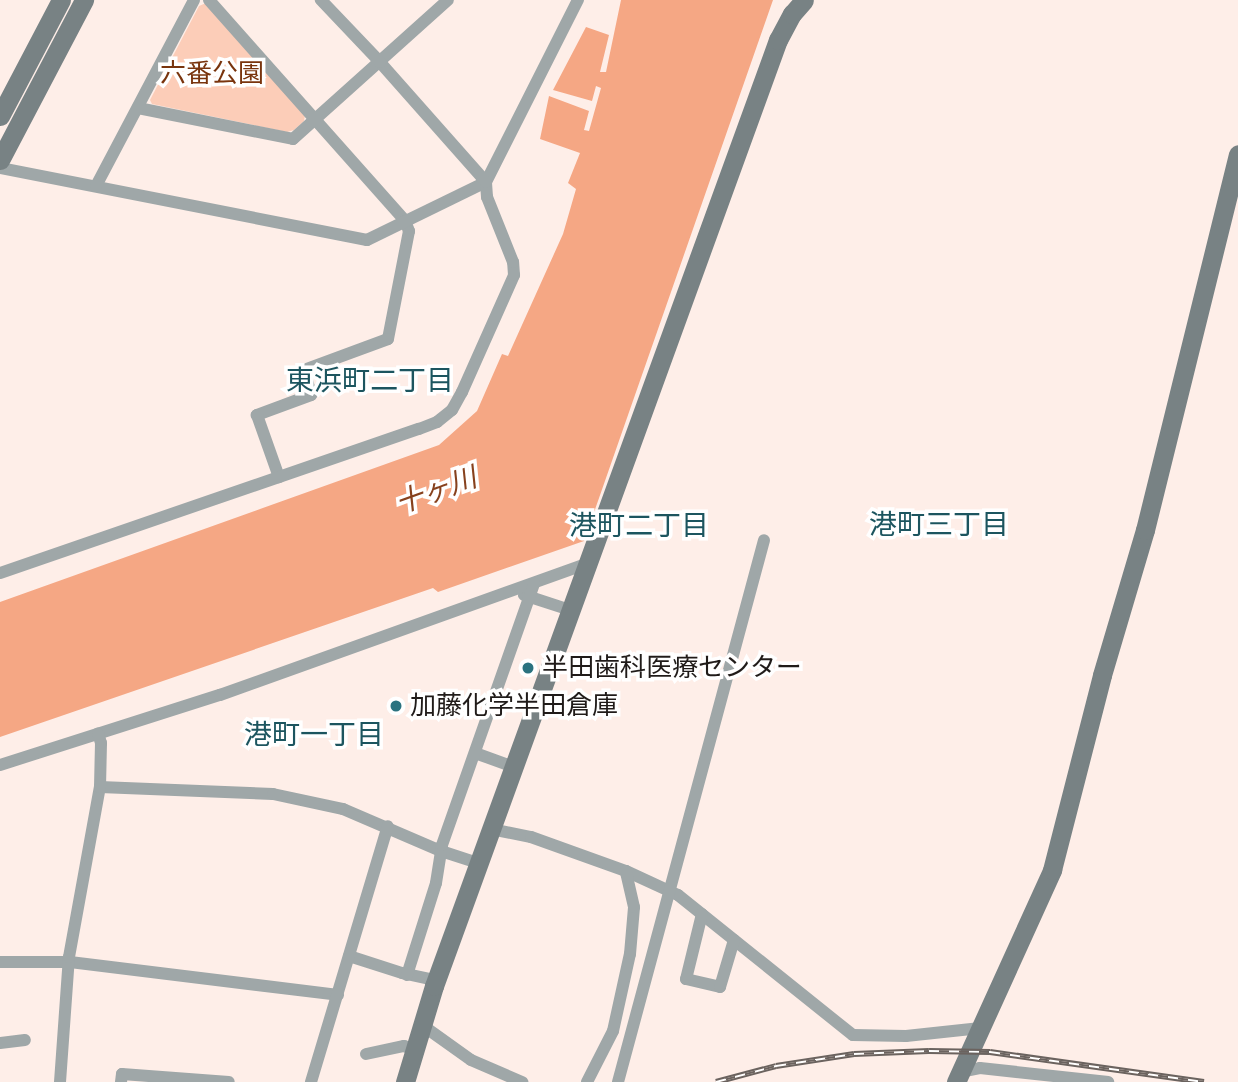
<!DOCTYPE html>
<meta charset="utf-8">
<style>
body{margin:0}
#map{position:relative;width:1238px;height:1082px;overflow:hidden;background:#feeee8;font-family:Karla,"Noto Sans JP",sans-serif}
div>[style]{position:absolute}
.green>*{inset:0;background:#fccdb8}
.water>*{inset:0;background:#f5a784}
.street>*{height:12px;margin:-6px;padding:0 6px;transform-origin:6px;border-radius:6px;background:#9fa7a8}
.secondary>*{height:19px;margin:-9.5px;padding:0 9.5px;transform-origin:9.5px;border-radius:9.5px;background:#788284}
.rail>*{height:6px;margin-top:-3px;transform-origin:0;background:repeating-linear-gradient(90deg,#fff 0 10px,#6b635f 0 20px);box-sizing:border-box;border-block:2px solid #6b635f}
.dots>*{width:19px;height:19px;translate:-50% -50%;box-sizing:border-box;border:4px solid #fff;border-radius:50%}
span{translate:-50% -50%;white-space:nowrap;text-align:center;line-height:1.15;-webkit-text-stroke:7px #fff;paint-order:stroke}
.park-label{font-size:26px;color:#79340d}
.poi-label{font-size:26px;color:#201b19}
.left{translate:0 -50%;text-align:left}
.neighbourhood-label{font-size:28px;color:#1c555f}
.water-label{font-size:28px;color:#87411d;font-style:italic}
</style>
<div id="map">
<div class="green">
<i style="clip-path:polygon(206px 3px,305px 115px,304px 121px,294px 130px,287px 132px,152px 104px,150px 100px,199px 6px)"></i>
</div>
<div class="water">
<i style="clip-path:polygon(621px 0,773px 0,584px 541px,438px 592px,433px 588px,0 737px,0 602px,439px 445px,477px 411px,502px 354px,508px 356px,563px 234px,576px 189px,568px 183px,580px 153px,540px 139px,549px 96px,589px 111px,584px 130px,589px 131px,601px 88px,596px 86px,592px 101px,553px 90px,586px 27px,609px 35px,600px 72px,606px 72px)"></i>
</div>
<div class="street">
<i style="left:209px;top:0;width:295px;rotate:48.4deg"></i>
<i style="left:405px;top:221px;width:11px;rotate:68deg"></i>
<i style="left:409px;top:231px;width:110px;rotate:101deg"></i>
<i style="left:388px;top:339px;width:90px;rotate:159.7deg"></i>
<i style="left:304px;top:370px;width:26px;rotate:74deg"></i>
<i style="left:311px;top:395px;width:58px;rotate:159.7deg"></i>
<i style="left:257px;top:415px;width:66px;rotate:70.5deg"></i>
<i style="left:138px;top:108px;width:158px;rotate:11.3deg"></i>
<i style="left:293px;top:139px;width:208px;rotate:-41.9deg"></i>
<i style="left:0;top:168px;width:374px;rotate:11.1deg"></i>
<i style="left:367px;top:240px;width:132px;rotate:-26deg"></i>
<i style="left:486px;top:182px;width:204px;rotate:-63.2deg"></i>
<i style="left:96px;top:186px;width:210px;rotate:-62.2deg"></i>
<i style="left:0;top:573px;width:443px;rotate:-19deg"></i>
<i style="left:419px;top:429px;width:19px;rotate:-21deg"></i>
<i style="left:437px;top:422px;width:19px;rotate:-39deg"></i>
<i style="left:452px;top:410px;width:21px;rotate:-61deg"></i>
<i style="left:462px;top:392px;width:128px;rotate:-66deg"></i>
<i style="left:514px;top:275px;width:13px;rotate:-94deg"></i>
<i style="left:513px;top:262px;width:70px;rotate:-111.8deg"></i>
<i style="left:487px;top:197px;width:15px;rotate:-94deg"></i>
<i style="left:486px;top:182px;width:160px;rotate:-131.5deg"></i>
<i style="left:380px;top:62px;width:86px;rotate:-133.6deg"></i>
<i style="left:524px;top:595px;width:48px;rotate:18.1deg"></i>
<i style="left:475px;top:753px;width:41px;rotate:19.7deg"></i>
<i style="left:0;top:765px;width:231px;rotate:-17.7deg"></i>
<i style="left:220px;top:695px;width:389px;rotate:-19.7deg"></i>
<i style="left:100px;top:787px;width:173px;rotate:2.3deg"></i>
<i style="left:273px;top:794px;width:72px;rotate:12.1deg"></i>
<i style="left:343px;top:809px;width:107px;rotate:23.2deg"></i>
<i style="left:441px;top:851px;width:40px;rotate:18deg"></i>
<i style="left:491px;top:829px;width:41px;rotate:11.3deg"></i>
<i style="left:531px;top:837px;width:101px;rotate:19.7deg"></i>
<i style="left:626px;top:871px;width:57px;rotate:24.8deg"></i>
<i style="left:678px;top:895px;width:224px;rotate:38.7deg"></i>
<i style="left:853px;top:1035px;width:53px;rotate:1.1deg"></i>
<i style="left:906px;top:1036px;width:75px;rotate:-6.1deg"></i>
<i style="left:702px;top:914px;width:67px;rotate:103.8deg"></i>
<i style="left:686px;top:979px;width:35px;rotate:13deg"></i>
<i style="left:720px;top:987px;width:49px;rotate:-73.4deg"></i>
<i style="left:349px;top:956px;width:56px;rotate:17.8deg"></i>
<i style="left:402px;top:973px;width:35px;rotate:12deg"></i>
<i style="left:0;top:962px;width:70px"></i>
<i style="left:70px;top:962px;width:270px;rotate:7deg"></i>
<i style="left:407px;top:975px;width:96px;rotate:-72.5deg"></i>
<i style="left:436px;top:883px;width:38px;rotate:-81deg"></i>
<i style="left:442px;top:845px;width:277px;rotate:-70.6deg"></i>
<i style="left:422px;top:1025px;width:60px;rotate:35.5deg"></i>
<i style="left:471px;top:1060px;width:56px;rotate:23.3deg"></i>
<i style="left:0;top:1043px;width:25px;rotate:-7deg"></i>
<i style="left:366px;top:1054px;width:39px;rotate:-12deg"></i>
<i style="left:404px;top:1046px;width:11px;rotate:22deg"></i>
<i style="left:961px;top:1072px;width:19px;rotate:-12deg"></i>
<i style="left:980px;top:1068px;width:129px;rotate:6.2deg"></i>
<i style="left:60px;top:1082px;width:125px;rotate:-85.9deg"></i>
<i style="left:69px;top:957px;width:173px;rotate:-79.7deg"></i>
<i style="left:100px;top:787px;width:44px;rotate:-88.7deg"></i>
<i style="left:101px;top:743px;width:10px;rotate:-107deg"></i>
<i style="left:121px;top:1082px;width:8px;rotate:-83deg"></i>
<i style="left:122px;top:1074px;width:107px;rotate:4.3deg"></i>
<i style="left:311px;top:1082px;width:267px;rotate:-73.3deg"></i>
<i style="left:587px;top:1082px;width:57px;rotate:-63deg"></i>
<i style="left:613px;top:1031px;width:79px;rotate:-77.6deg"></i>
<i style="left:630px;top:954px;width:47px;rotate:-85.1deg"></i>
<i style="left:634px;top:907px;width:37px;rotate:-103deg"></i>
<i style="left:618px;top:1082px;width:561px;rotate:-74.92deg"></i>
</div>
<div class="secondary">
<i style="left:0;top:116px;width:131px;rotate:-62.3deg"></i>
<i style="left:0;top:160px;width:181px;rotate:-62.3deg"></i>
<i style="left:405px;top:1082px;width:100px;rotate:-73.2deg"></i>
<i style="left:434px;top:986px;width:1007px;rotate:-70.02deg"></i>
<i style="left:778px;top:40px;width:30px;rotate:-62deg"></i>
<i style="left:792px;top:14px;width:18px;rotate:-49deg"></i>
<i style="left:956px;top:1082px;width:233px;rotate:-65.6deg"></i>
<i style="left:1052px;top:870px;width:201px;rotate:-75.6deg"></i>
<i style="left:1102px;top:675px;width:151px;rotate:-73.5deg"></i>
<i style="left:1145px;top:530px;width:387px;rotate:-76.1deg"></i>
</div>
<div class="rail">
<i style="left:716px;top:1082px;width:62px;rotate:-14.9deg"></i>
<i style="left:776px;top:1066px;width:79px;rotate:-8.7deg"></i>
<i style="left:854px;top:1054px;width:75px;rotate:-2.3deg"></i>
<i style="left:929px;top:1051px;width:61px;rotate:0.9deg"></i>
<i style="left:990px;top:1052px;width:216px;rotate:8deg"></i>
</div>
<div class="dots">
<i style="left:528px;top:668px;background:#2b727f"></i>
<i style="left:396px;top:706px;background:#2b727f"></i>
</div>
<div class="park-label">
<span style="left:212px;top:74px">六番公園</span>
</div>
<div class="poi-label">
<span class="left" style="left:542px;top:668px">半田歯科医療センター</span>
<span class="left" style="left:410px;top:706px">加藤化学半田倉庫</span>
</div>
<div class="neighbourhood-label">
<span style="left:370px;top:381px">東浜町二丁目</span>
<span style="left:939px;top:525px">港町三丁目</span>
<span style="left:639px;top:526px">港町二丁目</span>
<span style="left:314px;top:735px">港町一丁目</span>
</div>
<div class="water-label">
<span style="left:436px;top:491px;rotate:-20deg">十ヶ川</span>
</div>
</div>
